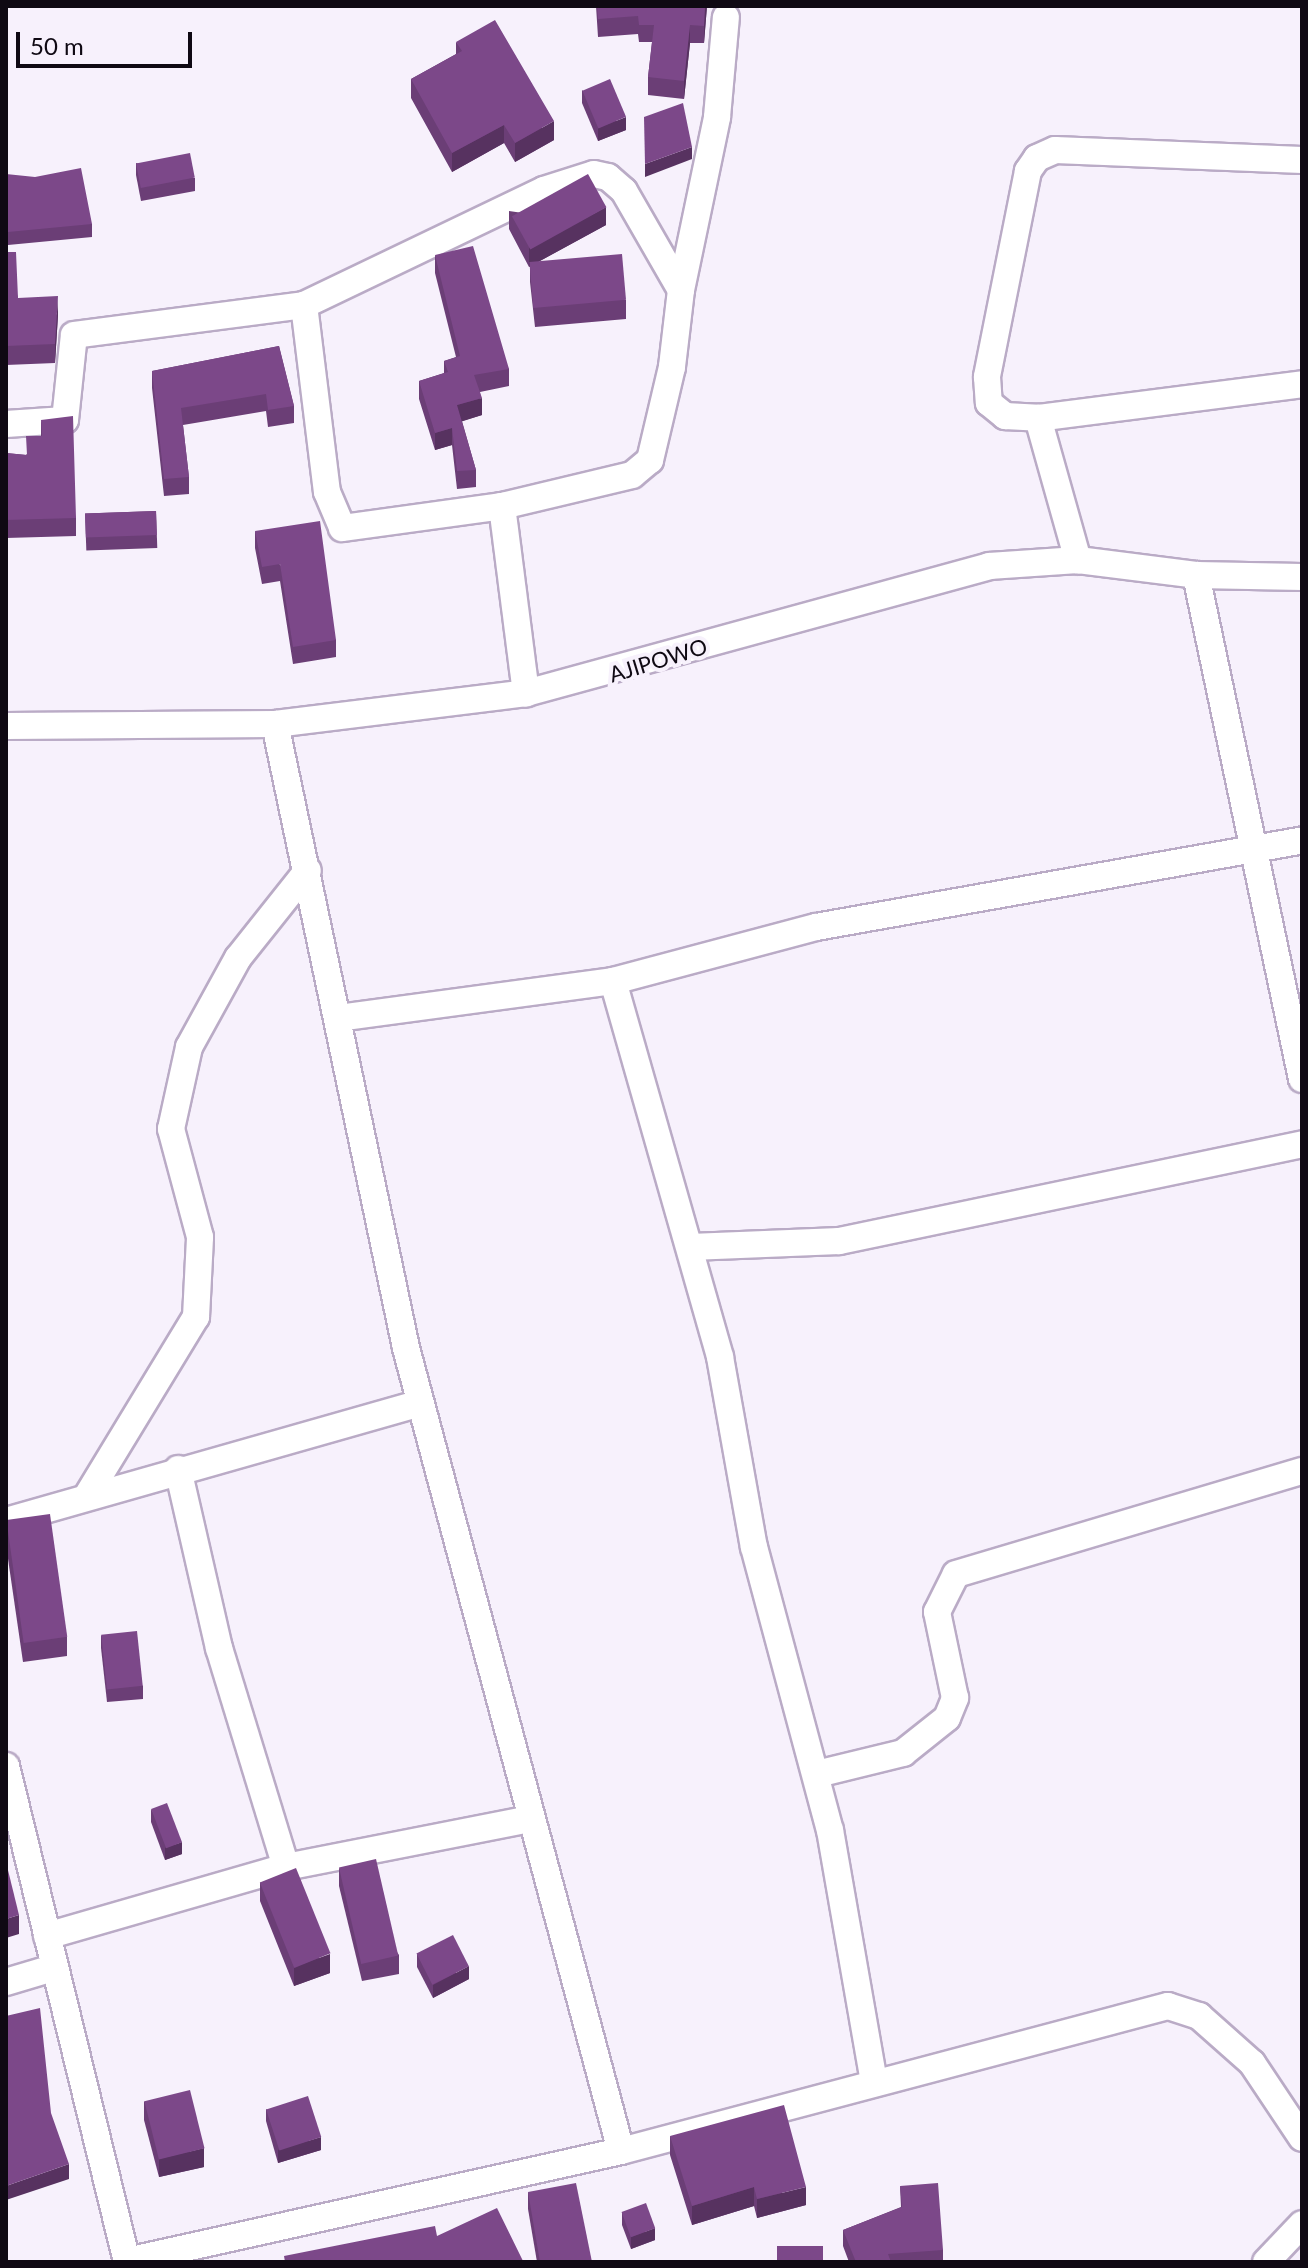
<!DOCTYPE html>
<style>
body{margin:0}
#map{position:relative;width:1308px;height:2268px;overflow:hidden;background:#f7f1fc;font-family:Lato,sans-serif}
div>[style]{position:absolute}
.roads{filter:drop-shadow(2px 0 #baabc6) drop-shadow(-2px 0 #baabc6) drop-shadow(0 2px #baabc6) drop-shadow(0 -2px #baabc6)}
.street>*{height:26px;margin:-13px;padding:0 13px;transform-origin:13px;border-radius:13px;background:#fff}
.wall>*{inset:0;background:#6b3e76;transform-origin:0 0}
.shaded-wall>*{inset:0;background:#573260}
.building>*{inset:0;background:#7c4889;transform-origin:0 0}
span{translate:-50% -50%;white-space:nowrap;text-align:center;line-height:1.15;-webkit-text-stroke:8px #f7f1fc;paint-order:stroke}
.street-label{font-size:22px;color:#0f0913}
.frame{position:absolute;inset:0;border:8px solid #0f0913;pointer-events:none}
.scale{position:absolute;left:16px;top:32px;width:176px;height:36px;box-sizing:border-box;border:4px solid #0f0913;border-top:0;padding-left:10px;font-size:24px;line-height:28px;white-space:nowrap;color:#0f0913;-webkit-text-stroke:6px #f7f1fc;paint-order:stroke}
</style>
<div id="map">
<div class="roads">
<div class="street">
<i style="left:1302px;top:160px;width:247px;rotate:-177.7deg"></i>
<i style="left:1055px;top:150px;width:20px;rotate:156deg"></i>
<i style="left:1037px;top:158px;width:16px;rotate:125deg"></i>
<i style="left:1028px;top:171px;width:210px;rotate:101.3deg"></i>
<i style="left:987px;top:377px;width:26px;rotate:86deg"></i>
<i style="left:989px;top:403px;width:21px;rotate:39deg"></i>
<i style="left:1005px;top:416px;width:33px;rotate:3deg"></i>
<i style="left:1038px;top:418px;width:266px;rotate:-7.3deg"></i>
<i style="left:681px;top:290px;width:177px;rotate:-78.2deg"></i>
<i style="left:717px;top:117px;width:100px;rotate:-84.9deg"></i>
<i style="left:304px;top:305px;width:188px;rotate:83deg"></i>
<i style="left:327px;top:492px;width:39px;rotate:67deg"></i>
<i style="left:342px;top:528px;width:162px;rotate:-7.8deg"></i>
<i style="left:1038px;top:418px;width:148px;rotate:74.3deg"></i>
<i style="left:6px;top:424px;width:59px;rotate:-3.9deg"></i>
<i style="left:65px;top:420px;width:85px;rotate:-84deg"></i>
<i style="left:74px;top:335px;width:232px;rotate:-7.4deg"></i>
<i style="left:304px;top:305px;width:266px;rotate:-25.6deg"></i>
<i style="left:544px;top:190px;width:52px;rotate:-17.7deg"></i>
<i style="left:594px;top:174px;width:14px;rotate:12deg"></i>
<i style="left:608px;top:177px;width:21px;rotate:41deg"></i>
<i style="left:624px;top:191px;width:114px;rotate:60.1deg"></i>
<i style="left:681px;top:290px;width:78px;rotate:96.7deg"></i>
<i style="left:672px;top:367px;width:96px;rotate:103.3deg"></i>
<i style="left:650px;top:460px;width:23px;rotate:140deg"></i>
<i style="left:632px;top:475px;width:134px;rotate:166.6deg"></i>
<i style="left:502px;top:506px;width:189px;rotate:82.7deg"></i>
<i style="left:1196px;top:575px;width:515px;rotate:78.12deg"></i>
<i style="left:275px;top:724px;width:638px;rotate:78.14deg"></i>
<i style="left:406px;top:1348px;width:831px;rotate:75.01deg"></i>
<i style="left:6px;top:726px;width:269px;rotate:-0.4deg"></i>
<i style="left:275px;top:724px;width:253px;rotate:-7deg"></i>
<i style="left:526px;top:693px;width:480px;rotate:-15.3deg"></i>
<i style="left:989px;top:566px;width:89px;rotate:-3.9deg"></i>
<i style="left:1078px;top:560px;width:119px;rotate:7.2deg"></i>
<i style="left:1196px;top:575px;width:106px;rotate:1.1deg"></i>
<i style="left:613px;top:981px;width:391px;rotate:74.1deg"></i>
<i style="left:720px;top:1357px;width:193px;rotate:79.9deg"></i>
<i style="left:754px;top:1547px;width:293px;rotate:75deg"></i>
<i style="left:830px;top:1830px;width:256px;rotate:80.1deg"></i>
<i style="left:339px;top:1018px;width:276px;rotate:-7.7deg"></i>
<i style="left:613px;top:981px;width:210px;rotate:-14.9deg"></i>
<i style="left:816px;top:927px;width:494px;rotate:-10.1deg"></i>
<i style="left:691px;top:1247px;width:148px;rotate:-2.3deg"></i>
<i style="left:839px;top:1241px;width:473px;rotate:-11.8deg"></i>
<i style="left:178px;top:1469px;width:184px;rotate:77.1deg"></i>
<i style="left:219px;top:1648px;width:229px;rotate:73deg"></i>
<i style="left:87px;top:1496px;width:210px;rotate:-58.7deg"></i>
<i style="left:196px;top:1317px;width:80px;rotate:-87.1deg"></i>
<i style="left:200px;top:1237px;width:112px;rotate:-105deg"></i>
<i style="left:171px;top:1129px;width:84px;rotate:-77.6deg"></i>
<i style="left:189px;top:1047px;width:102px;rotate:-61.2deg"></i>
<i style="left:238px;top:958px;width:112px;rotate:-51.5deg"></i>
<i style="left:6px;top:1521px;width:430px;rotate:-15.9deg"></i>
<i style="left:6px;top:1766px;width:511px;rotate:76.29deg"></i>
<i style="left:817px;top:1774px;width:89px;rotate:-13.7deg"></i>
<i style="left:903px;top:1753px;width:56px;rotate:-38.5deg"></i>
<i style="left:947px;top:1718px;width:22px;rotate:-68deg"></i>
<i style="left:955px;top:1698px;width:88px;rotate:-101.8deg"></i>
<i style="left:937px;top:1612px;width:42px;rotate:-63.4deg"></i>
<i style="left:956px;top:1574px;width:361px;rotate:-16.6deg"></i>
<i style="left:47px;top:1936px;width:249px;rotate:-16.1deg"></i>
<i style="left:286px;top:1867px;width:250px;rotate:-11.1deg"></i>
<i style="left:6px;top:1982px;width:49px;rotate:-16.6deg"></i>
<i style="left:127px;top:2261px;width:506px;rotate:-12.55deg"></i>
<i style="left:621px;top:2151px;width:566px;rotate:-14.85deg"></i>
<i style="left:1168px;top:2006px;width:33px;rotate:18deg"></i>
<i style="left:1199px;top:2016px;width:71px;rotate:41.6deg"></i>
<i style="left:1252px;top:2063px;width:90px;rotate:56.3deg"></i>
<i style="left:1266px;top:2262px;width:52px;rotate:-46.5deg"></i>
</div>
</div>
<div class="wall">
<i style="clip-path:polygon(596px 6px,707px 6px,704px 43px,690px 43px,684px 99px,648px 95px,648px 77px,652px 42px,639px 42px,638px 34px,598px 37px)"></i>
<i style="clip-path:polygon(456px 42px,554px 140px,515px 162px,504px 143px,452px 172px,411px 98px,411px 79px,456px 54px)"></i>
<i style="clip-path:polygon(582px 90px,626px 130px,598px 141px,582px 103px)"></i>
<i style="clip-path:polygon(136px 163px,195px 178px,195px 191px,141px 201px,136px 175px)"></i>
<i style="clip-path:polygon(6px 194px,92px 224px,92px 237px,8px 245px)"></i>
<i style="clip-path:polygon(509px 211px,606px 225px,536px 263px,626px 300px,626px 319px,535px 327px,530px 282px,530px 266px,529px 267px,509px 229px)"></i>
<i style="clip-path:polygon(6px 252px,18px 298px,58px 315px,55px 363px,6px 365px)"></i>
<i style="clip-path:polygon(435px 255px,509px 369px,509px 386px,480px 392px,482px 415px,462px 421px,476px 470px,476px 487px,457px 489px,452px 445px,435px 450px,419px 399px,419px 381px,444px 373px,444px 361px,456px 357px,435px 273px)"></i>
<i style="clip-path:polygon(279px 346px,294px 406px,294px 423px,268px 427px,266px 411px,183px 425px,189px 477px,189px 494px,164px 496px,152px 388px,152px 371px)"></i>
<i style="clip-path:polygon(41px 420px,76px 518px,76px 536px,6px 538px,6px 453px,26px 455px,41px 436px)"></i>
<i style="left:156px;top:511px;width:37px;height:71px;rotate:88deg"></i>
<i style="clip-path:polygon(255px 531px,336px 640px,336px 657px,293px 664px,280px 581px,262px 584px,255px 548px)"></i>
<i style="clip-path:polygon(6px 1520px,67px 1637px,67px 1656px,23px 1662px,6px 1545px)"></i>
<i style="clip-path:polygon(101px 1635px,143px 1686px,143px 1699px,107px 1702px,101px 1648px)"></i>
<i style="clip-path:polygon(151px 1809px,182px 1854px,165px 1860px,151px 1822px)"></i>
<i style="clip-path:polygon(339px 1868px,399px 1955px,399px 1974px,362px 1981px,339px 1886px)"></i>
<i style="clip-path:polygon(260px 1882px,330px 1973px,294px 1986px,260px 1901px)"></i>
<i style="clip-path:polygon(417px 1954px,469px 1979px,433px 1998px,417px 1967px)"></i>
<i style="clip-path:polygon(144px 2101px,204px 2167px,159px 2177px,144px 2120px)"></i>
<i style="clip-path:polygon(266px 2109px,321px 2150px,278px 2163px,266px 2121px)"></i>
<i style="clip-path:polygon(670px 2136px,806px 2205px,757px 2218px,754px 2206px,692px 2225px,670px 2155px)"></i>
<i style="clip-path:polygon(900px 2186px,943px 2250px,943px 2262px,849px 2262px,843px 2246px,843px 2230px,901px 2207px)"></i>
<i style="clip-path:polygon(528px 2192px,592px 2262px,537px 2262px,528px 2209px)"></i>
<i style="clip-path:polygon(622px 2212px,655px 2240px,631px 2249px,622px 2225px)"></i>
</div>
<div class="shaded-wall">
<i style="clip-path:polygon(705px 6px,707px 6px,704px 43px,704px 26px)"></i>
<i style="clip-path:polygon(690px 25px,690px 43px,684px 99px,684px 81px)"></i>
<i style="clip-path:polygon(626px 117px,626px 130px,598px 141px,598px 128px)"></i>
<i style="clip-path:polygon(554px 121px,554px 140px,515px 162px,515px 143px)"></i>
<i style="clip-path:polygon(504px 125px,504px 143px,452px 172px,452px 153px)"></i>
<i style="clip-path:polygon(692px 147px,692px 159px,645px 177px,645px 164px)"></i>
<i style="clip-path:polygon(606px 207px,606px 225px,529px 267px,529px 248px)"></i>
<i style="clip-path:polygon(58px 296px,58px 315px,55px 363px,55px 344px)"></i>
<i style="clip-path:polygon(482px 398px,482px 415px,457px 423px,457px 405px)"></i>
<i style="clip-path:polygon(452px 428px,452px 445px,435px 450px,435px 433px)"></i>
<i style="clip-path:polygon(182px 1842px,182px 1854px,165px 1860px,165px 1848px)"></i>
<i style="clip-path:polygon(19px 1915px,19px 1934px,6px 1938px,6px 1919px)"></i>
<i style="clip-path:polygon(330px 1954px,330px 1973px,294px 1986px,294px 1967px)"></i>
<i style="clip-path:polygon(469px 1966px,469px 1979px,433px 1998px,433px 1985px)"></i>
<i style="clip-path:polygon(321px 2137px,321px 2150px,278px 2163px,278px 2150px)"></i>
<i style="clip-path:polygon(204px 2148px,204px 2167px,159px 2177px,159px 2159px)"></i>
<i style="clip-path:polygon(69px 2164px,69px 2179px,6px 2200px,6px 2186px)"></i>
<i style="clip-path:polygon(754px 2187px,754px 2206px,692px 2225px,692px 2206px)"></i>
<i style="clip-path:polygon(806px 2187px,806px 2205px,757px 2218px,757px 2199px)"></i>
<i style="clip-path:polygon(655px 2228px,655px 2240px,631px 2249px,631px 2237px)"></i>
</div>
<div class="building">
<i style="clip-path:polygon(597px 6px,705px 6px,704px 26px,690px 25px,684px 81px,648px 77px,654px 25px,639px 25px,638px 16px,598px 19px)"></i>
<i style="clip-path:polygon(495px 20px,554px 121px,515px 143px,504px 125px,452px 153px,411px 79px,462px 51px,456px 42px)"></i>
<i style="left:610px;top:79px;width:41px;height:30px;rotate:67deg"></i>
<i style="clip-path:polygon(683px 103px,692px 147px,645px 164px,644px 117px)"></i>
<i style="left:190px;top:153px;width:25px;height:55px;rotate:79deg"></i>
<i style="clip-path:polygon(81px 168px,92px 224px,8px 232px,6px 174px,35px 177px)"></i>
<i style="left:588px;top:174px;width:38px;height:87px;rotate:61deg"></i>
<i style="clip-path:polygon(473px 246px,509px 369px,474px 375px,482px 398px,457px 405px,476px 470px,457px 471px,452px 428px,435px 433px,419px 381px,448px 372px,444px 361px,460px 356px,435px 255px)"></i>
<i style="clip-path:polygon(6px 252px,16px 252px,18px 298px,58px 296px,55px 344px,6px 346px)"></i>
<i style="left:622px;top:254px;width:46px;height:93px;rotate:85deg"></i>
<i style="clip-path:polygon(279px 346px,294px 406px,268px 410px,266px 394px,181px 408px,189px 477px,164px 479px,152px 371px)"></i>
<i style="clip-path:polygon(73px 416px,76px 518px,6px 520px,6px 453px,27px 455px,26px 436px,42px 436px,41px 420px)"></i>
<i style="left:156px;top:511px;width:24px;height:71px;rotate:88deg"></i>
<i style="clip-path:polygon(320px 521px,336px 640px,293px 647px,280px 564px,262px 567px,255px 531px)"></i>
<i style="left:50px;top:1514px;width:124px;height:44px;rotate:82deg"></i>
<i style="left:137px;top:1631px;width:55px;height:36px;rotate:84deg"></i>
<i style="left:167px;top:1803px;width:42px;height:17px;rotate:69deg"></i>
<i style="left:376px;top:1859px;width:99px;height:38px;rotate:77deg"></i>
<i style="clip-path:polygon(6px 1862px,19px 1915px,6px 1919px)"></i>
<i style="left:296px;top:1868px;width:92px;height:39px;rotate:68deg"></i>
<i style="left:453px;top:1935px;width:35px;height:41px;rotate:63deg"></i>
<i style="clip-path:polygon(40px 2008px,51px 2113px,69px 2164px,6px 2186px,6px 2016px)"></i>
<i style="left:190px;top:2090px;width:60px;height:47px;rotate:76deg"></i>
<i style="left:308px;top:2096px;width:43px;height:44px;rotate:72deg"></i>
<i style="clip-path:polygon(784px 2105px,806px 2187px,757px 2199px,754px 2187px,692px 2206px,670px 2136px)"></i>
<i style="clip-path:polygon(576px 2183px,592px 2262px,540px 2262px,528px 2192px)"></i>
<i style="clip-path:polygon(938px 2183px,943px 2250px,888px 2254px,891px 2262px,856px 2262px,843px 2230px,902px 2207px,900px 2186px)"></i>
<i style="left:646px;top:2203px;width:27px;height:26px;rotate:70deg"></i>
<i style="clip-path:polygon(497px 2208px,523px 2261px,522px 2262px,285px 2262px,284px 2256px,435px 2226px,437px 2236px)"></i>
<i style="left:777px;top:2246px;width:46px;height:16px"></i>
</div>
<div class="street-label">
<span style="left:658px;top:660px;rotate:-17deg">AJIPOWO</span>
</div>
<div class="frame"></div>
<div class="scale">50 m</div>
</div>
